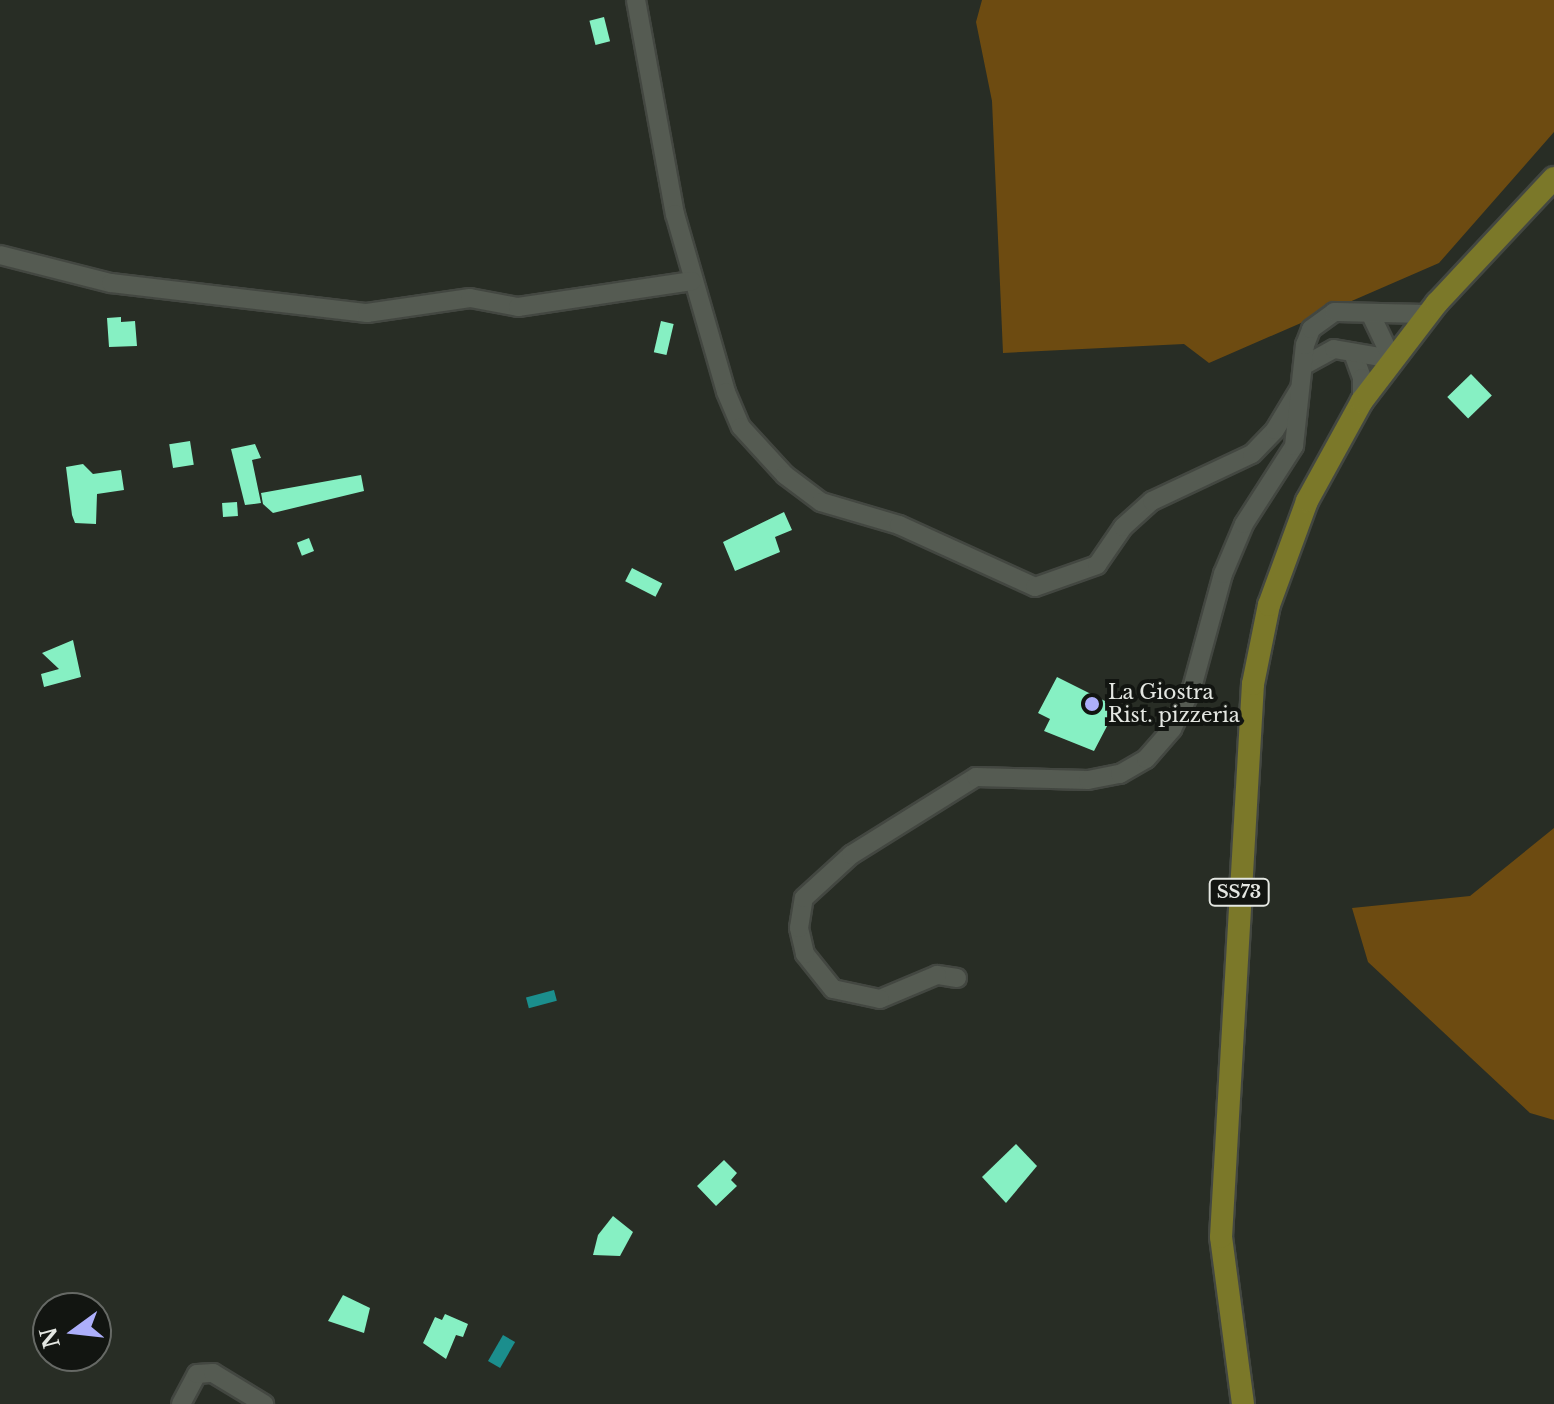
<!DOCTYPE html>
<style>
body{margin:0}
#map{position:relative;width:1554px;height:1404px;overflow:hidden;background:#282d25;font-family:"Libre Baskerville",serif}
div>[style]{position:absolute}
.green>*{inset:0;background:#6d4b11}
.water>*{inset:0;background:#1b8e8d;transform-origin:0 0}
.building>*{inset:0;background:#86f0c3;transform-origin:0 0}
.roads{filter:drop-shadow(2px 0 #434741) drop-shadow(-2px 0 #434741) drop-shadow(0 2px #434741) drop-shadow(0 -2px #434741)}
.minor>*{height:18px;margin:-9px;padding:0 9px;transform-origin:9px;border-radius:9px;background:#555b52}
.major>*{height:22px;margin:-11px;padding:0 11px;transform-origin:11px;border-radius:11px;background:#7b7829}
.dots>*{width:22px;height:22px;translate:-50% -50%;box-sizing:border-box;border:4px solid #121511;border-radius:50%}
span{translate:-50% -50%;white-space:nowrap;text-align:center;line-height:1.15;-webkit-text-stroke:8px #121511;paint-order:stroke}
.shield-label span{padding:2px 6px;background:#121511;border:2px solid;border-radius:6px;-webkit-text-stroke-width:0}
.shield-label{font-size:18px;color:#e4e7e2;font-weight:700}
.poi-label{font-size:20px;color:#e4e7e2}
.left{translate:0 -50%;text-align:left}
.north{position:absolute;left:32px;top:1292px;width:80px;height:80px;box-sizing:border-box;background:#121511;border:2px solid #666965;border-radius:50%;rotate:255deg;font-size:22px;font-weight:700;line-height:32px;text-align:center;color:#e4e7e2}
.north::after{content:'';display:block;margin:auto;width:28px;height:36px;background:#adaffb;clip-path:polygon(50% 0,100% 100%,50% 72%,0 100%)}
</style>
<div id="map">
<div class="green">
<i style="clip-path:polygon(982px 0,1554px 0,1554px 132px,1439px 263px,1209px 363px,1184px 344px,1003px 353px,992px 101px,976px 22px)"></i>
<i style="clip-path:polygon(1554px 828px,1554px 1120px,1530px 1113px,1368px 962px,1352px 908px,1470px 896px)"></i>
</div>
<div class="water">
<i style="left:554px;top:990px;width:11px;height:29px;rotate:75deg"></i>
<i style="left:503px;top:1335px;width:14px;height:30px;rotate:30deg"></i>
</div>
<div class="building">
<i style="left:604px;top:17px;width:25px;height:15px;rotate:76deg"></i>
<i style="clip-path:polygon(121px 317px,121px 322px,135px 321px,137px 346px,109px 347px,107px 318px)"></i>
<i style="left:661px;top:321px;width:13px;height:32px;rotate:13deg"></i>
<i style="left:1471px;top:374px;width:30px;height:33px;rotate:46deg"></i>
<i style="left:190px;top:441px;width:24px;height:21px;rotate:81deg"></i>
<i style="clip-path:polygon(255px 444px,261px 458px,252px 460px,261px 503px,245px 505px,231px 449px)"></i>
<i style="clip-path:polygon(83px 464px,93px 474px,121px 470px,124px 490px,97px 494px,96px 524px,75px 523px,72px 515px,66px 467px)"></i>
<i style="clip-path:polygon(361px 475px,364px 491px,273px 513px,263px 504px,261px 493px)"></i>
<i style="left:237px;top:502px;width:14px;height:15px;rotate:86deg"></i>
<i style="clip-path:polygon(784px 512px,792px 530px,775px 537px,780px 552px,735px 571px,723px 542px)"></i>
<i style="left:309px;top:538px;width:14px;height:13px;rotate:69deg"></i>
<i style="left:632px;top:568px;width:34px;height:15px;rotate:27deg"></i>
<i style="clip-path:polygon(73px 640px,81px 677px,44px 687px,41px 674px,59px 669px,42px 653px)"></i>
<i style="clip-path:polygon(1057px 677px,1117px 707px,1094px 751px,1044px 731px,1050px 719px,1038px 713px)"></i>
<i style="clip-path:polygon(1016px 1144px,1037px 1166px,1006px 1203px,982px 1177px)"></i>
<i style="clip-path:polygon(724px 1160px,737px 1173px,731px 1180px,737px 1186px,716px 1206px,697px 1186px)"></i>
<i style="clip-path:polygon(613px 1216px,633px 1232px,620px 1256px,593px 1255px,598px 1235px)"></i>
<i style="clip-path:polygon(343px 1295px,370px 1308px,364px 1333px,328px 1321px)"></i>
<i style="clip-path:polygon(445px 1314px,468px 1324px,463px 1337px,456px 1335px,446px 1359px,423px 1343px,435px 1317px,442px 1320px)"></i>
</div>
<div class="roads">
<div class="minor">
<i style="left:636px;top:0;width:218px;rotate:79.7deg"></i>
<i style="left:675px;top:214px;width:185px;rotate:74deg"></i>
<i style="left:726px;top:392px;width:38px;rotate:67deg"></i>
<i style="left:741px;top:427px;width:65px;rotate:47.5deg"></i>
<i style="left:785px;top:475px;width:45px;rotate:36.9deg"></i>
<i style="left:821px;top:502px;width:81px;rotate:16.4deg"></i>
<i style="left:899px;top:525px;width:149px;rotate:24.5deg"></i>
<i style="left:1035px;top:587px;width:66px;rotate:-19.5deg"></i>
<i style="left:1097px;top:565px;width:46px;rotate:-55.6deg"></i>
<i style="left:1123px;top:527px;width:39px;rotate:-42deg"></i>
<i style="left:1152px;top:501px;width:110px;rotate:-25.2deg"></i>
<i style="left:1252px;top:454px;width:33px;rotate:-46deg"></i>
<i style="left:1275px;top:430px;width:47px;rotate:-59deg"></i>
<i style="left:0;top:255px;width:114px;rotate:14.2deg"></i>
<i style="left:111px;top:283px;width:258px;rotate:6.7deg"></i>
<i style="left:367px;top:313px;width:104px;rotate:-8.3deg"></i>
<i style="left:470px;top:298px;width:49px;rotate:10.6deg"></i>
<i style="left:518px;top:307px;width:176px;rotate:-8.5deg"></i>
<i style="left:1353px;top:353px;width:27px;rotate:70deg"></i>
<i style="left:1362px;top:378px;width:23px;rotate:90deg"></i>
<i style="left:1303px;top:366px;width:35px;rotate:-29deg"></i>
<i style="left:1334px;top:349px;width:59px;rotate:9.8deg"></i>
<i style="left:1392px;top:359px;width:47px;rotate:-115.5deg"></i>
<i style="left:957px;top:978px;width:20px;rotate:-171deg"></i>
<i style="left:937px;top:975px;width:62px;rotate:157.2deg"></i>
<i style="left:880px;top:999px;width:48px;rotate:-168deg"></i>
<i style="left:833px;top:989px;width:45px;rotate:-128.7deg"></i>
<i style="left:805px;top:954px;width:27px;rotate:-103deg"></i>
<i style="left:799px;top:928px;width:30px;rotate:-81deg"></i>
<i style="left:804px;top:898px;width:64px;rotate:-42.5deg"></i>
<i style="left:851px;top:855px;width:147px;rotate:-32deg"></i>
<i style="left:976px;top:777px;width:112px;rotate:1.5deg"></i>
<i style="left:1088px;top:780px;width:33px;rotate:-11deg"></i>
<i style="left:1120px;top:774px;width:30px;rotate:-30deg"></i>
<i style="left:1146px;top:759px;width:40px;rotate:-49deg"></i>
<i style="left:1172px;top:729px;width:46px;rotate:-64deg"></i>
<i style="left:1192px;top:688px;width:118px;rotate:-74.8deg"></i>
<i style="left:1223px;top:574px;width:54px;rotate:-67.2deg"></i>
<i style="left:1244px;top:524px;width:93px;rotate:-57.3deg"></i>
<i style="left:1294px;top:446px;width:102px;rotate:-83.8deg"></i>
<i style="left:1305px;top:345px;width:17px;rotate:-69deg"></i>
<i style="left:1311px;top:329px;width:29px;rotate:-36deg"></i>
<i style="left:1334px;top:312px;width:94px;rotate:1.2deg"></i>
<i style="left:181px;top:1404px;width:34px;rotate:-62deg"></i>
<i style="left:197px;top:1374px;width:16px;rotate:-4deg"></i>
<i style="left:213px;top:1373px;width:60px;rotate:31.3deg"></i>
</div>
<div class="major">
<i style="left:1243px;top:1404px;width:168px;rotate:-97.5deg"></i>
<i style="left:1221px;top:1237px;width:554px;rotate:-86.69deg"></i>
<i style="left:1253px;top:684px;width:81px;rotate:-78.6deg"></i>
<i style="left:1269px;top:605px;width:111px;rotate:-69.9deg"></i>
<i style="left:1307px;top:501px;width:114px;rotate:-61.2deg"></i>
<i style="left:1362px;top:401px;width:123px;rotate:-52.6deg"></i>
<i style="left:1437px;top:303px;width:171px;rotate:-46.9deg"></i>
</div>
</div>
<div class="dots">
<i style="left:1092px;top:704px;background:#adaffb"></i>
</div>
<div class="shield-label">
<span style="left:1239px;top:892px">SS73</span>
</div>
<div class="poi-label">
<span class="left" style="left:1108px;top:704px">La Giostra<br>Rist. pizzeria</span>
</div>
<div class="north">N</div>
</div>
